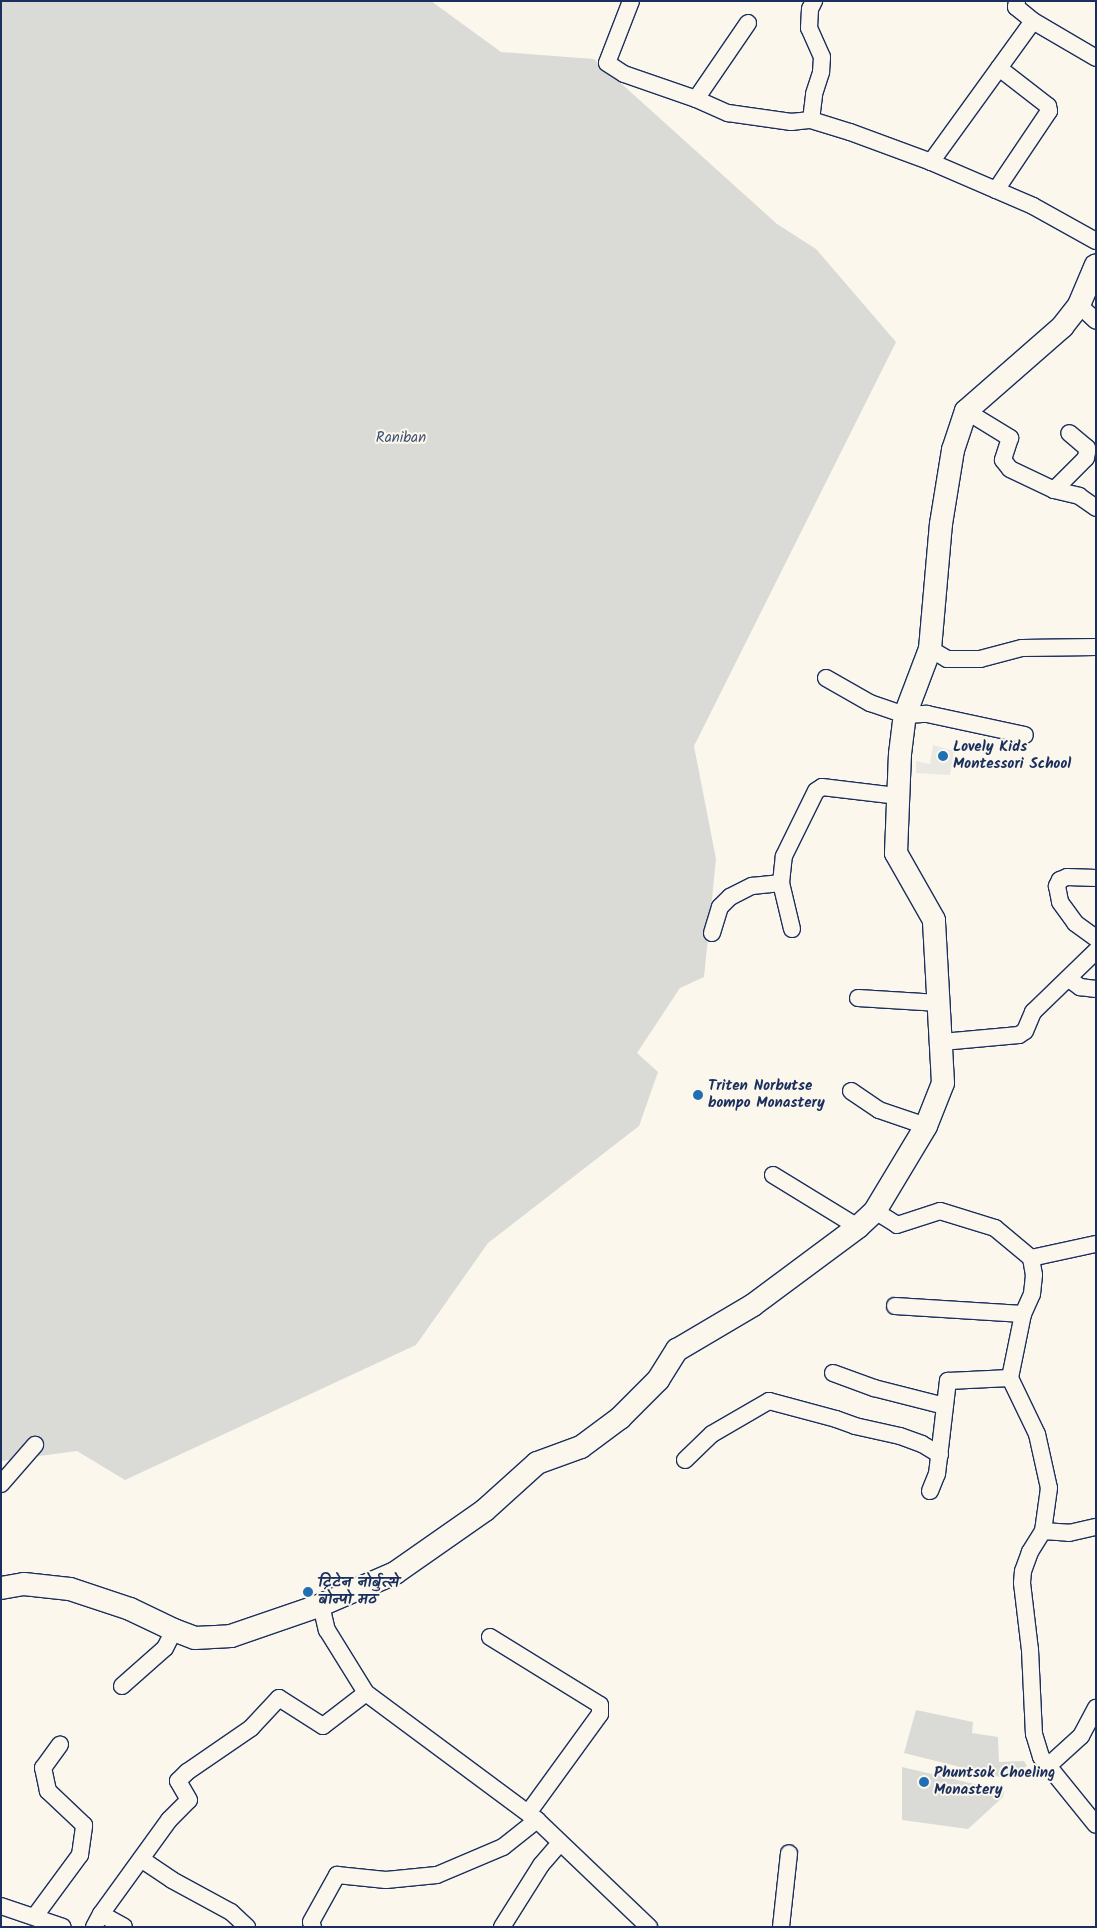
<!DOCTYPE html>
<meta charset="utf-8">
<style>
body{margin:0}
#map{position:relative;width:1097px;height:1928px;overflow:hidden;background:#fbf7ec;font-family:Kalam,"Playpen Sans Deva",sans-serif}
div>[style]{position:absolute}
.built>*{inset:0;background:#eae8e2}
.green>*{inset:0;background:#dadad7}
.roads{filter:drop-shadow(1px 0 #1b2f5e) drop-shadow(-1px 0 #1b2f5e) drop-shadow(0 1px #1b2f5e) drop-shadow(0 -1px #1b2f5e)}
.street>*{height:16px;margin:-8px;padding:0 8px;transform-origin:8px;border-radius:8px;background:#fbf7ec}
.secondary>*{height:22px;margin:-11px;padding:0 11px;transform-origin:11px;border-radius:11px;background:#fbf7ec}
.dots>*{width:14px;height:14px;translate:-50% -50%;box-sizing:border-box;border:2px solid #fbf7ec;border-radius:50%}
span{translate:-50% -50%;white-space:nowrap;text-align:center;line-height:1.15;-webkit-text-stroke:4px #fbf7ec;paint-order:stroke}
.park-label{font-size:15px;color:#415176}
.poi-label{font-size:15px;color:#1b2f5e;font-weight:700}
.left{translate:0 -50%;text-align:left}
.frame{position:absolute;inset:0;border:2px solid #1b2f5e;pointer-events:none}
</style>
<div id="map">
<div class="built">
<i style="clip-path:polygon(933px 745px,954px 751px,950px 775px,916px 773px,916px 761px,930px 764px)"></i>
</div>
<div class="green">
<i style="clip-path:polygon(1px 1px,431px 1px,501px 52px,594px 59px,777px 224px,816px 249px,896px 342px,694px 746px,716px 859px,704px 977px,680px 988px,637px 1053px,658px 1072px,639px 1126px,488px 1243px,416px 1345px,125px 1480px,77px 1451px,1px 1461px)"></i>
<i style="clip-path:polygon(916px 1710px,973px 1722px,972px 1733px,998px 1737px,999px 1762px,1024px 1761px,1027px 1766px,1008px 1777px,1000px 1777px,904px 1753px)"></i>
<i style="clip-path:polygon(902px 1767px,1004px 1791px,1003px 1797px,968px 1829px,902px 1820px)"></i>
</div>
<div class="roads">
<div class="street">
<i style="left:631px;top:1px;width:66px;rotate:111.2deg"></i>
<i style="left:607px;top:63px;width:20px;rotate:33deg"></i>
<i style="left:624px;top:74px;width:76px;rotate:19.1deg"></i>
<i style="left:696px;top:99px;width:35px;rotate:24deg"></i>
<i style="left:728px;top:113px;width:64px;rotate:8.1deg"></i>
<i style="left:791px;top:122px;width:20px;rotate:-6deg"></i>
<i style="left:811px;top:120px;width:41px;rotate:17.1deg"></i>
<i style="left:850px;top:132px;width:86px;rotate:20.3deg"></i>
<i style="left:931px;top:162px;width:111px;rotate:23.3deg"></i>
<i style="left:1033px;top:206px;width:72px;rotate:29.1deg"></i>
<i style="left:1017px;top:1px;width:6px;rotate:99deg"></i>
<i style="left:1016px;top:7px;width:22px;rotate:39deg"></i>
<i style="left:1033px;top:21px;width:73px;rotate:30.4deg"></i>
<i style="left:696px;top:99px;width:92px;rotate:-55.6deg"></i>
<i style="left:811px;top:120px;width:26px;rotate:-83deg"></i>
<i style="left:814px;top:94px;width:23px;rotate:-72deg"></i>
<i style="left:821px;top:72px;width:15px;rotate:-86deg"></i>
<i style="left:822px;top:57px;width:32px;rotate:-114deg"></i>
<i style="left:809px;top:28px;width:19px;rotate:-87deg"></i>
<i style="left:810px;top:9px;width:9px;rotate:-63deg"></i>
<i style="left:931px;top:162px;width:174px;rotate:-54.1deg"></i>
<i style="left:996px;top:190px;width:95px;rotate:-56.1deg"></i>
<i style="left:1049px;top:111px;width:5px;rotate:-101deg"></i>
<i style="left:1048px;top:106px;width:62px;rotate:-142.2deg"></i>
<i style="left:1079px;top:305px;width:23px;rotate:43deg"></i>
<i style="left:966px;top:411px;width:52px;rotate:31.5deg"></i>
<i style="left:1010px;top:438px;width:23px;rotate:108deg"></i>
<i style="left:1003px;top:460px;width:11px;rotate:52deg"></i>
<i style="left:1010px;top:469px;width:49px;rotate:25.5deg"></i>
<i style="left:1054px;top:490px;width:26px;rotate:13deg"></i>
<i style="left:1079px;top:496px;width:21px;rotate:35deg"></i>
<i style="left:1054px;top:490px;width:45px;rotate:-45deg"></i>
<i style="left:1086px;top:458px;width:6px;rotate:-81deg"></i>
<i style="left:1087px;top:452px;width:4px;rotate:-90deg"></i>
<i style="left:1087px;top:448px;width:23px;rotate:-140deg"></i>
<i style="left:930px;top:649px;width:20px;rotate:30deg"></i>
<i style="left:947px;top:659px;width:33px"></i>
<i style="left:980px;top:659px;width:43px;rotate:-14.7deg"></i>
<i style="left:1022px;top:648px;width:74px;rotate:-0.8deg"></i>
<i style="left:826px;top:678px;width:51px;rotate:29.6deg"></i>
<i style="left:870px;top:703px;width:37px;rotate:19deg"></i>
<i style="left:905px;top:715px;width:22px;rotate:-3deg"></i>
<i style="left:927px;top:714px;width:100px;rotate:12.1deg"></i>
<i style="left:1096px;top:878px;width:29px;rotate:-178deg"></i>
<i style="left:1067px;top:877px;width:8px;rotate:157deg"></i>
<i style="left:1060px;top:880px;width:7px;rotate:117deg"></i>
<i style="left:1057px;top:886px;width:16px;rotate:79deg"></i>
<i style="left:1060px;top:902px;width:26px;rotate:54deg"></i>
<i style="left:1075px;top:923px;width:26px;rotate:36deg"></i>
<i style="left:792px;top:929px;width:47px;rotate:-103.4deg"></i>
<i style="left:781px;top:883px;width:27px;rotate:-84deg"></i>
<i style="left:784px;top:856px;width:72px;rotate:-63.8deg"></i>
<i style="left:816px;top:791px;width:7px;rotate:-34deg"></i>
<i style="left:822px;top:787px;width:77px;rotate:6.8deg"></i>
<i style="left:712px;top:933px;width:27px;rotate:-73deg"></i>
<i style="left:720px;top:907px;width:14px;rotate:-45deg"></i>
<i style="left:730px;top:897px;width:25px;rotate:-27deg"></i>
<i style="left:752px;top:886px;width:29px;rotate:-6deg"></i>
<i style="left:1069px;top:979px;width:14px;rotate:36deg"></i>
<i style="left:1080px;top:987px;width:16px;rotate:7deg"></i>
<i style="left:858px;top:998px;width:81px;rotate:3.5deg"></i>
<i style="left:942px;top:1042px;width:77px;rotate:-5.2deg"></i>
<i style="left:1019px;top:1035px;width:7px;rotate:-34deg"></i>
<i style="left:1025px;top:1031px;width:21px;rotate:-67deg"></i>
<i style="left:1033px;top:1012px;width:88px;rotate:-44.1deg"></i>
<i style="left:851px;top:1091px;width:34px;rotate:34deg"></i>
<i style="left:879px;top:1110px;width:50px;rotate:18.8deg"></i>
<i style="left:773px;top:1175px;width:100px;rotate:31.5deg"></i>
<i style="left:875px;top:1211px;width:26px;rotate:32deg"></i>
<i style="left:897px;top:1225px;width:45px;rotate:-18deg"></i>
<i style="left:940px;top:1211px;width:58px;rotate:17.2deg"></i>
<i style="left:995px;top:1228px;width:47px;rotate:39.8deg"></i>
<i style="left:1031px;top:1258px;width:17px;rotate:80deg"></i>
<i style="left:1034px;top:1275px;width:19px;rotate:96deg"></i>
<i style="left:1032px;top:1294px;width:22px;rotate:114deg"></i>
<i style="left:1023px;top:1314px;width:65px;rotate:101.5deg"></i>
<i style="left:1010px;top:1378px;width:62px;rotate:64.3deg"></i>
<i style="left:1037px;top:1434px;width:55px;rotate:77.5deg"></i>
<i style="left:1049px;top:1488px;width:43px;rotate:97.9deg"></i>
<i style="left:1043px;top:1531px;width:25px;rotate:122deg"></i>
<i style="left:1030px;top:1552px;width:20px;rotate:110deg"></i>
<i style="left:1023px;top:1571px;width:12px;rotate:95deg"></i>
<i style="left:1022px;top:1583px;width:67px;rotate:83.2deg"></i>
<i style="left:1030px;top:1650px;width:84px;rotate:87.3deg"></i>
<i style="left:1034px;top:1734px;width:24px;rotate:73deg"></i>
<i style="left:1041px;top:1757px;width:87px;rotate:51deg"></i>
<i style="left:1031px;top:1258px;width:66px;rotate:-12.2deg"></i>
<i style="left:895px;top:1306px;width:128px;rotate:3.6deg"></i>
<i style="left:833px;top:1373px;width:44px;rotate:20.1deg"></i>
<i style="left:874px;top:1388px;width:73px;rotate:14.2deg"></i>
<i style="left:685px;top:1460px;width:37px;rotate:-44deg"></i>
<i style="left:712px;top:1434px;width:66px;rotate:-30.1deg"></i>
<i style="left:769px;top:1401px;width:69px;rotate:15deg"></i>
<i style="left:836px;top:1419px;width:20px;rotate:20deg"></i>
<i style="left:855px;top:1426px;width:46px;rotate:12.5deg"></i>
<i style="left:900px;top:1436px;width:23px;rotate:20deg"></i>
<i style="left:922px;top:1444px;width:21px;rotate:31deg"></i>
<i style="left:1px;top:1484px;width:52px;rotate:-48.9deg"></i>
<i style="left:930px;top:1491px;width:18px;rotate:-68deg"></i>
<i style="left:937px;top:1474px;width:94px;rotate:-83.3deg"></i>
<i style="left:948px;top:1381px;width:62px;rotate:-2.8deg"></i>
<i style="left:1043px;top:1531px;width:26px;rotate:4deg"></i>
<i style="left:1069px;top:1533px;width:28px;rotate:-13deg"></i>
<i style="left:321px;top:1605px;width:26px;rotate:77deg"></i>
<i style="left:327px;top:1630px;width:74px;rotate:58.2deg"></i>
<i style="left:366px;top:1693px;width:213px;rotate:36.6deg"></i>
<i style="left:537px;top:1820px;width:155px;rotate:43.7deg"></i>
<i style="left:490px;top:1637px;width:129px;rotate:31.7deg"></i>
<i style="left:600px;top:1705px;width:9px;rotate:90deg"></i>
<i style="left:600px;top:1714px;width:122px;rotate:126deg"></i>
<i style="left:122px;top:1686px;width:57px;rotate:-41.5deg"></i>
<i style="left:165px;top:1648px;width:20px;rotate:-63deg"></i>
<i style="left:1048px;top:1766px;width:45px;rotate:-42.3deg"></i>
<i style="left:1081px;top:1736px;width:32px;rotate:-62deg"></i>
<i style="left:141px;top:1859px;width:37px;rotate:34deg"></i>
<i style="left:172px;top:1880px;width:67px;rotate:28.5deg"></i>
<i style="left:231px;top:1912px;width:22px;rotate:43deg"></i>
<i style="left:1px;top:1906px;width:65px;rotate:18.7deg"></i>
<i style="left:101px;top:1914px;width:26px;rotate:29deg"></i>
<i style="left:35px;top:1916px;width:76px;rotate:-53.6deg"></i>
<i style="left:80px;top:1855px;width:30px;rotate:-82deg"></i>
<i style="left:84px;top:1825px;width:50px;rotate:-136.6deg"></i>
<i style="left:48px;top:1791px;width:24px;rotate:-102deg"></i>
<i style="left:43px;top:1768px;width:29px;rotate:-54deg"></i>
<i style="left:94px;top:1927px;width:15px;rotate:-62deg"></i>
<i style="left:101px;top:1914px;width:116px;rotate:-54.1deg"></i>
<i style="left:169px;top:1820px;width:28px;rotate:-45deg"></i>
<i style="left:189px;top:1800px;width:22px;rotate:-120deg"></i>
<i style="left:178px;top:1781px;width:13px;rotate:-45deg"></i>
<i style="left:187px;top:1772px;width:78px;rotate:-34.5deg"></i>
<i style="left:251px;top:1728px;width:41px;rotate:-47deg"></i>
<i style="left:279px;top:1698px;width:52px;rotate:32.5deg"></i>
<i style="left:323px;top:1726px;width:54px;rotate:-37.5deg"></i>
<i style="left:313px;top:1927px;width:5px;rotate:-112deg"></i>
<i style="left:311px;top:1922px;width:54px;rotate:-61deg"></i>
<i style="left:337px;top:1875px;width:49px;rotate:5.8deg"></i>
<i style="left:386px;top:1880px;width:51px;rotate:-5.6deg"></i>
<i style="left:437px;top:1875px;width:72px;rotate:-23deg"></i>
<i style="left:503px;top:1847px;width:43px;rotate:-38.5deg"></i>
<i style="left:502px;top:1927px;width:73px;rotate:-57.8deg"></i>
<i style="left:541px;top:1865px;width:29px;rotate:-49deg"></i>
<i style="left:781px;top:1927px;width:74px;rotate:-83.8deg"></i>
</div>
<div class="secondary">
<i style="left:1px;top:1588px;width:23px;rotate:-10deg"></i>
<i style="left:24px;top:1584px;width:46px;rotate:6.2deg"></i>
<i style="left:70px;top:1589px;width:63px;rotate:18.4deg"></i>
<i style="left:130px;top:1609px;width:49px;rotate:25.5deg"></i>
<i style="left:174px;top:1630px;width:22px;rotate:21deg"></i>
<i style="left:195px;top:1638px;width:36px;rotate:-3deg"></i>
<i style="left:231px;top:1636px;width:95px;rotate:-19deg"></i>
<i style="left:321px;top:1605px;width:81px;rotate:-23.4deg"></i>
<i style="left:395px;top:1573px;width:110px;rotate:-35deg"></i>
<i style="left:485px;top:1510px;width:70px;rotate:-42.1deg"></i>
<i style="left:537px;top:1463px;width:47px;rotate:-20deg"></i>
<i style="left:581px;top:1447px;width:49px;rotate:-36.6deg"></i>
<i style="left:620px;top:1418px;width:54px;rotate:-45deg"></i>
<i style="left:658px;top:1380px;width:36px;rotate:-58deg"></i>
<i style="left:677px;top:1350px;width:88px;rotate:-30.6deg"></i>
<i style="left:753px;top:1305px;width:131px;rotate:-36.6deg"></i>
<i style="left:858px;top:1227px;width:23px;rotate:-43deg"></i>
<i style="left:875px;top:1211px;width:99px;rotate:-59deg"></i>
<i style="left:926px;top:1126px;width:46px;rotate:-68.4deg"></i>
<i style="left:943px;top:1083px;width:163px;rotate:-93.2deg"></i>
<i style="left:934px;top:920px;width:77px;rotate:-119.6deg"></i>
<i style="left:896px;top:853px;width:99px;rotate:-87.7deg"></i>
<i style="left:900px;top:754px;width:39px;rotate:-83deg"></i>
<i style="left:905px;top:715px;width:71px;rotate:-69.3deg"></i>
<i style="left:930px;top:649px;width:125px;rotate:-85deg"></i>
<i style="left:941px;top:524px;width:75px;rotate:-80.8deg"></i>
<i style="left:953px;top:450px;width:41px;rotate:-71.6deg"></i>
<i style="left:966px;top:411px;width:128px;rotate:-41.2deg"></i>
<i style="left:1062px;top:327px;width:28px;rotate:-52deg"></i>
<i style="left:1079px;top:305px;width:43px;rotate:-67deg"></i>
</div>
</div>
<div class="dots">
<i style="left:943px;top:756px;background:#1f6fb2"></i>
<i style="left:698px;top:1095px;background:#1f6fb2"></i>
<i style="left:308px;top:1592px;background:#1f6fb2"></i>
<i style="left:924px;top:1782px;background:#1f6fb2"></i>
</div>
<div class="park-label">
<span style="left:401px;top:439px">Raniban</span>
</div>
<div class="poi-label">
<span class="left" style="left:953px;top:756px">Lovely Kids<br>Montessori School</span>
<span class="left" style="left:708px;top:1095px">Triten Norbutse<br>bompo Monastery</span>
<span class="left" style="left:318px;top:1592px">ट्रिटेन नोर्बुत्से<br>बोन्पो मठ</span>
<span class="left" style="left:934px;top:1782px">Phuntsok Choeling<br>Monastery</span>
</div>
<div class="frame"></div>
</div>
